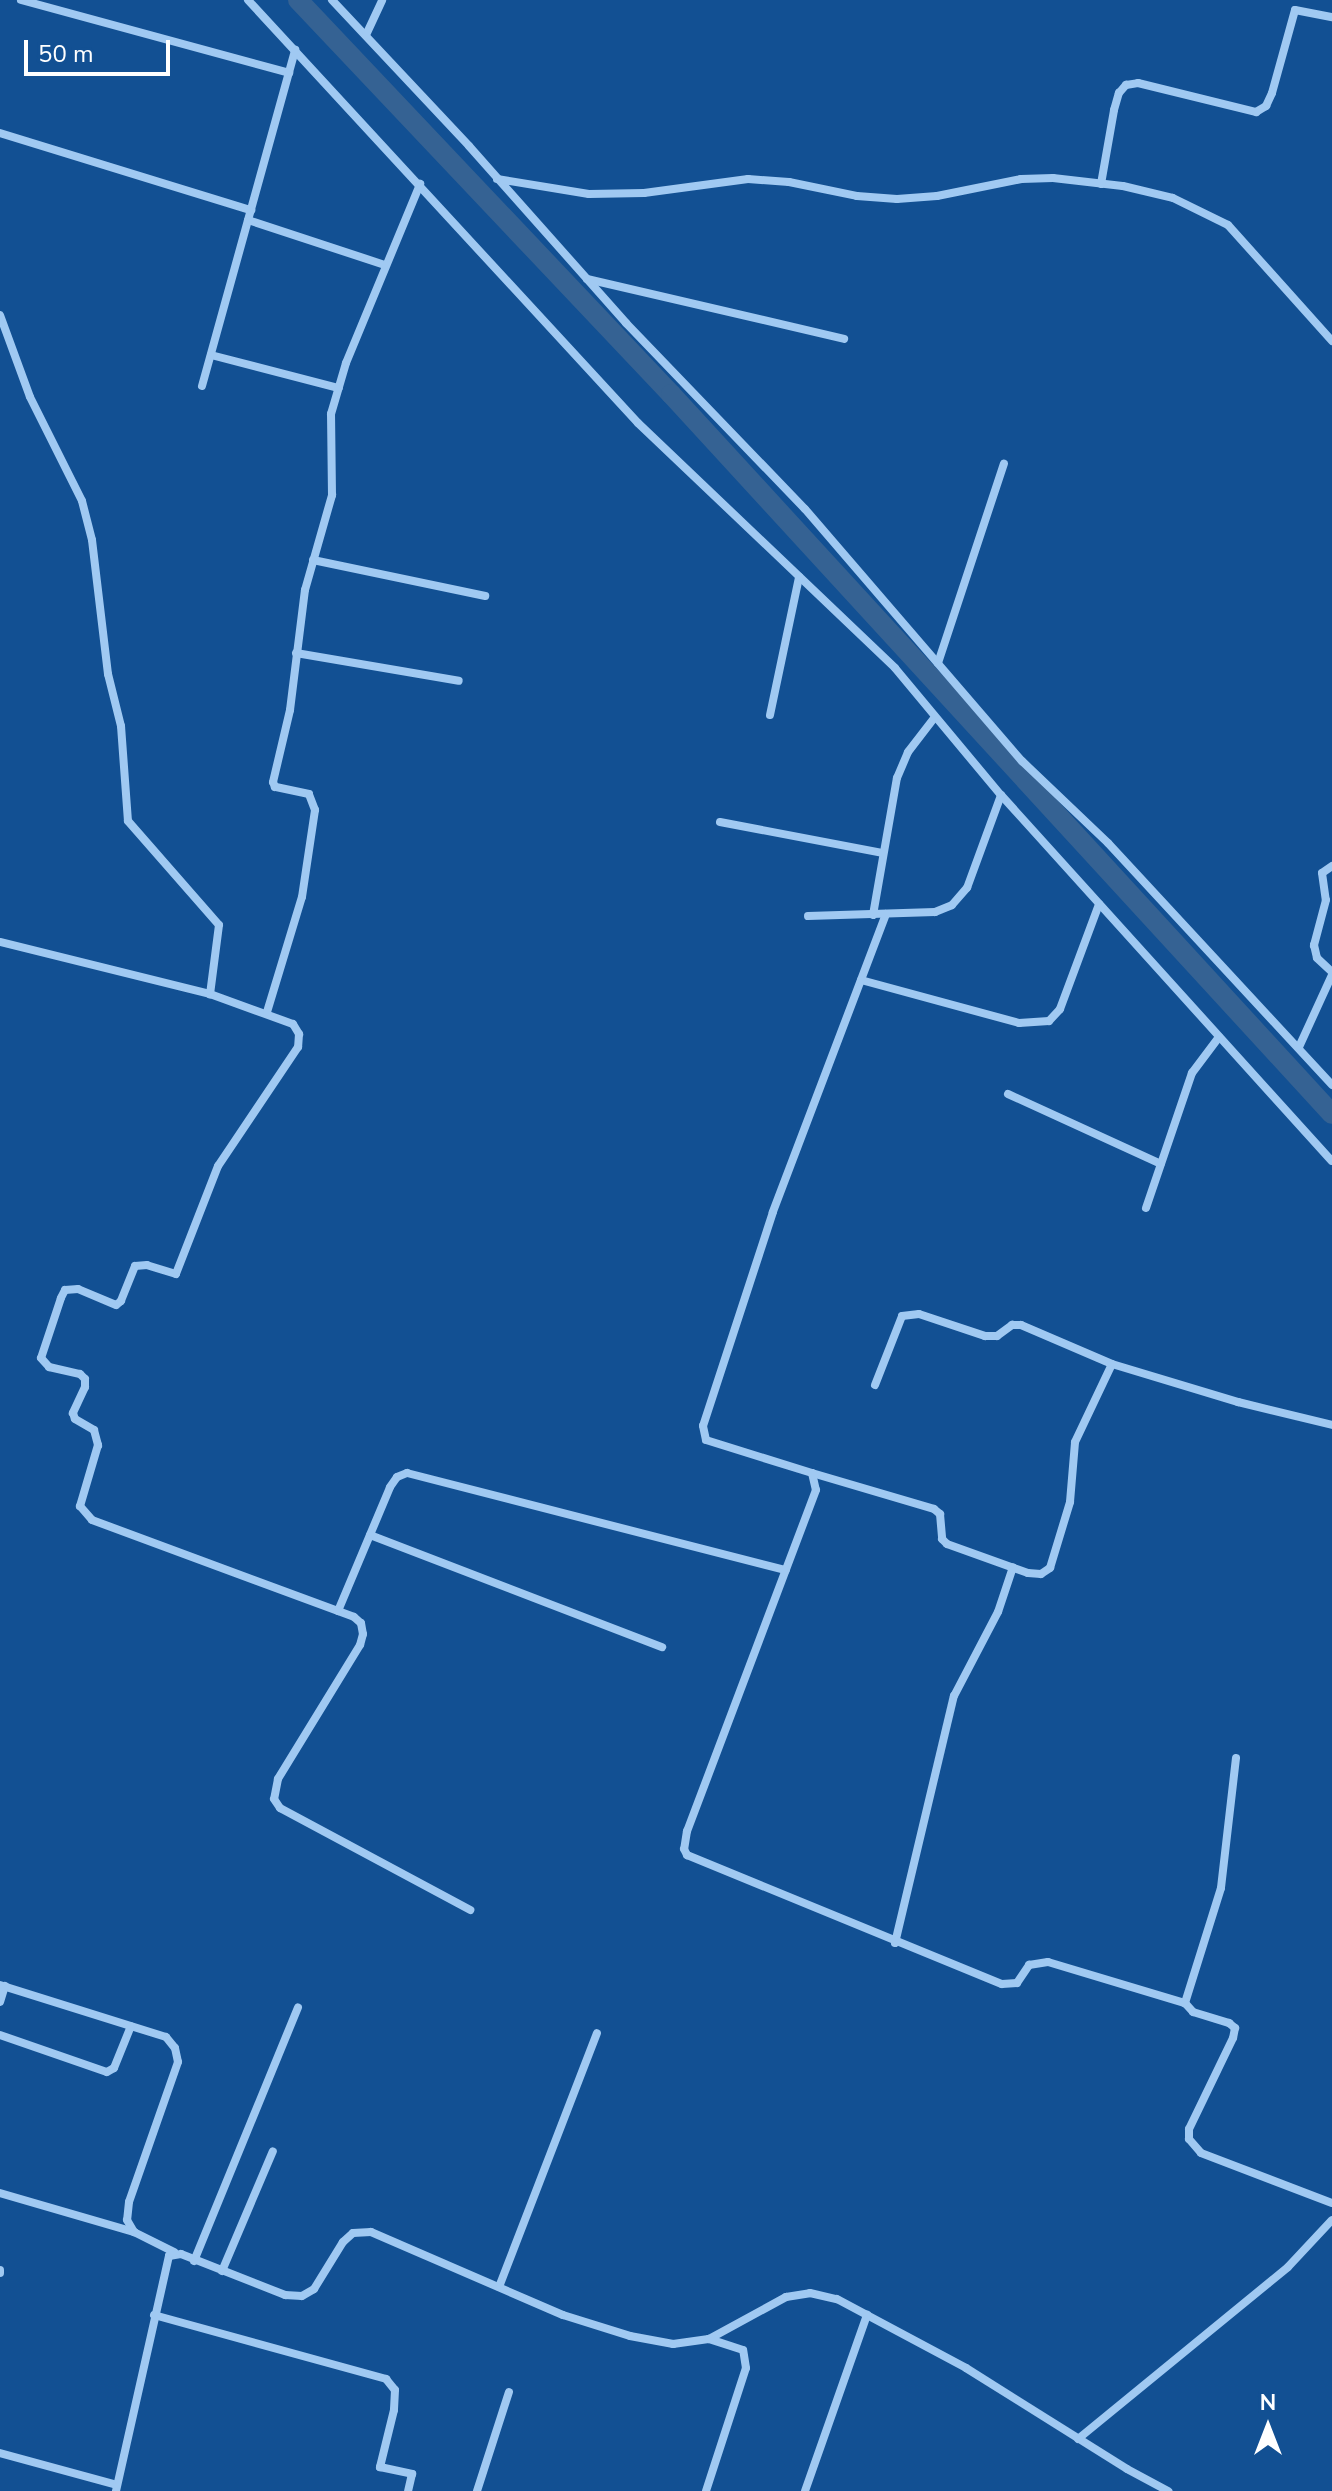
<!DOCTYPE html>
<style>
body{margin:0}
#map{position:relative;width:1332px;height:2491px;overflow:hidden;background:#125093;font-family:"Nunito Sans",sans-serif}
div>[style]{position:absolute}
.canal>*{height:20px;margin:-10px;padding:0 10px;transform-origin:10px;border-radius:10px;background:#356293}
.street>*{height:8px;margin:-4px;padding:0 4px;transform-origin:4px;border-radius:4px;background:#a0c9f2}
span{translate:-50% -50%;white-space:nowrap;text-align:center;line-height:1.15;-webkit-text-stroke:8px #125093;paint-order:stroke}
.north{position:absolute;left:1228px;top:2387px;width:80px;height:80px;-webkit-text-stroke:6px #125093;paint-order:stroke;rotate:0deg;font-size:22px;font-weight:700;line-height:32px;text-align:center;color:#fff}
.north::after{content:'';display:block;margin:auto;width:28px;height:36px;background:#fff;clip-path:polygon(50% 0,100% 100%,50% 72%,0 100%)}
.scale{position:absolute;left:24px;top:40px;width:146px;height:36px;box-sizing:border-box;border:4px solid #fff;border-top:0;padding-left:10px;font-size:24px;line-height:28px;white-space:nowrap;color:#fff;-webkit-text-stroke:6px #125093;paint-order:stroke}
</style>
<div id="map">
<div class="canal">
<i style="left:298px;top:0;width:543px;rotate:46.57deg"></i>
<i style="left:671px;top:394px;width:977px;rotate:47.45deg"></i>
</div>
<div class="street">
<i style="left:21px;top:0;width:278px;rotate:15.2deg"></i>
<i style="left:248px;top:0;width:575px;rotate:47.32deg"></i>
<i style="left:638px;top:423px;width:355px;rotate:43.6deg"></i>
<i style="left:895px;top:668px;width:165px;rotate:50.2deg"></i>
<i style="left:1001px;top:795px;width:493px;rotate:47.9deg"></i>
<i style="left:332px;top:0;width:200px;rotate:46.8deg"></i>
<i style="left:469px;top:146px;width:237px;rotate:48.4deg"></i>
<i style="left:626px;top:323px;width:258px;rotate:46.1deg"></i>
<i style="left:805px;top:509px;width:333px;rotate:49.3deg"></i>
<i style="left:1022px;top:761px;width:119px;rotate:43.6deg"></i>
<i style="left:1108px;top:843px;width:330px;rotate:47.2deg"></i>
<i style="left:366px;top:35px;width:38px;rotate:-65deg"></i>
<i style="left:0;top:133px;width:263px;rotate:17.1deg"></i>
<i style="left:497px;top:179px;width:93px;rotate:9.3deg"></i>
<i style="left:589px;top:194px;width:55px;rotate:-1deg"></i>
<i style="left:644px;top:193px;width:105px;rotate:-7.7deg"></i>
<i style="left:748px;top:179px;width:41px;rotate:4.2deg"></i>
<i style="left:789px;top:182px;width:69px;rotate:11.6deg"></i>
<i style="left:857px;top:196px;width:40px;rotate:4.3deg"></i>
<i style="left:897px;top:199px;width:40px;rotate:-4.3deg"></i>
<i style="left:937px;top:196px;width:86px;rotate:-11.4deg"></i>
<i style="left:1021px;top:179px;width:32px;rotate:-2deg"></i>
<i style="left:1053px;top:178px;width:70px;rotate:6.5deg"></i>
<i style="left:1123px;top:186px;width:51px;rotate:13.5deg"></i>
<i style="left:1173px;top:198px;width:61px;rotate:26.1deg"></i>
<i style="left:1228px;top:225px;width:156px;rotate:48.1deg"></i>
<i style="left:1101px;top:184px;width:75px;rotate:-80deg"></i>
<i style="left:1114px;top:110px;width:18px;rotate:-74deg"></i>
<i style="left:1119px;top:93px;width:11px;rotate:-49deg"></i>
<i style="left:1126px;top:85px;width:12px;rotate:-9deg"></i>
<i style="left:1138px;top:83px;width:122px;rotate:13.8deg"></i>
<i style="left:1256px;top:112px;width:12px;rotate:-31deg"></i>
<i style="left:1266px;top:106px;width:14px;rotate:-65deg"></i>
<i style="left:1272px;top:93px;width:86px;rotate:-74.5deg"></i>
<i style="left:1295px;top:10px;width:38px;rotate:11deg"></i>
<i style="left:248px;top:220px;width:144px;rotate:18.2deg"></i>
<i style="left:587px;top:279px;width:264px;rotate:13.1deg"></i>
<i style="left:0;top:315px;width:87px;rotate:69.9deg"></i>
<i style="left:30px;top:397px;width:116px;rotate:63.4deg"></i>
<i style="left:82px;top:501px;width:40px;rotate:75.6deg"></i>
<i style="left:92px;top:540px;width:135px;rotate:83.2deg"></i>
<i style="left:108px;top:674px;width:54px;rotate:76deg"></i>
<i style="left:121px;top:726px;width:95px;rotate:85.8deg"></i>
<i style="left:128px;top:821px;width:138px;rotate:48.8deg"></i>
<i style="left:219px;top:925px;width:70px;rotate:97.4deg"></i>
<i style="left:210px;top:994px;width:88px;rotate:19.9deg"></i>
<i style="left:293px;top:1024px;width:12px;rotate:59deg"></i>
<i style="left:299px;top:1034px;width:13px;rotate:94deg"></i>
<i style="left:298px;top:1047px;width:143px;rotate:123.9deg"></i>
<i style="left:218px;top:1166px;width:116px;rotate:111.3deg"></i>
<i style="left:176px;top:1274px;width:30px;rotate:-163deg"></i>
<i style="left:147px;top:1265px;width:12px;rotate:175deg"></i>
<i style="left:135px;top:1266px;width:38px;rotate:112deg"></i>
<i style="left:121px;top:1301px;width:6px;rotate:141deg"></i>
<i style="left:116px;top:1305px;width:41px;rotate:-157.2deg"></i>
<i style="left:78px;top:1289px;width:13px;rotate:176deg"></i>
<i style="left:65px;top:1290px;width:9px;rotate:117deg"></i>
<i style="left:61px;top:1298px;width:63px;rotate:108.4deg"></i>
<i style="left:41px;top:1358px;width:12px;rotate:48deg"></i>
<i style="left:49px;top:1367px;width:32px;rotate:13deg"></i>
<i style="left:80px;top:1374px;width:7px;rotate:45deg"></i>
<i style="left:85px;top:1379px;width:8px;rotate:90deg"></i>
<i style="left:85px;top:1387px;width:29px;rotate:115deg"></i>
<i style="left:73px;top:1413px;width:6px;rotate:72deg"></i>
<i style="left:75px;top:1419px;width:22px;rotate:30deg"></i>
<i style="left:94px;top:1430px;width:16px;rotate:75deg"></i>
<i style="left:98px;top:1445px;width:64px;rotate:106.4deg"></i>
<i style="left:80px;top:1506px;width:18px;rotate:49deg"></i>
<i style="left:92px;top:1520px;width:279px;rotate:20.3deg"></i>
<i style="left:354px;top:1617px;width:9px;rotate:41deg"></i>
<i style="left:361px;top:1623px;width:11px;rotate:80deg"></i>
<i style="left:363px;top:1634px;width:11px;rotate:105deg"></i>
<i style="left:360px;top:1645px;width:157px;rotate:121.5deg"></i>
<i style="left:278px;top:1779px;width:20px;rotate:101deg"></i>
<i style="left:274px;top:1799px;width:11px;rotate:56deg"></i>
<i style="left:280px;top:1808px;width:216px;rotate:28.2deg"></i>
<i style="left:211px;top:355px;width:132px;rotate:14.5deg"></i>
<i style="left:202px;top:386px;width:349px;rotate:-74.5deg"></i>
<i style="left:313px;top:560px;width:176px;rotate:11.8deg"></i>
<i style="left:296px;top:653px;width:165px;rotate:9.7deg"></i>
<i style="left:938px;top:663px;width:210px;rotate:-71.7deg"></i>
<i style="left:770px;top:715px;width:141px;rotate:-78.1deg"></i>
<i style="left:720px;top:822px;width:165px;rotate:10.8deg"></i>
<i style="left:1332px;top:866px;width:12px;rotate:145deg"></i>
<i style="left:1322px;top:873px;width:27px;rotate:82deg"></i>
<i style="left:1326px;top:900px;width:47px;rotate:104.9deg"></i>
<i style="left:1314px;top:945px;width:13px;rotate:77deg"></i>
<i style="left:1317px;top:958px;width:21px;rotate:43deg"></i>
<i style="left:886px;top:914px;width:319px;rotate:110.8deg"></i>
<i style="left:773px;top:1212px;width:225px;rotate:108.1deg"></i>
<i style="left:703px;top:1426px;width:14px;rotate:78deg"></i>
<i style="left:706px;top:1440px;width:111px;rotate:17.3deg"></i>
<i style="left:812px;top:1473px;width:17px;rotate:77deg"></i>
<i style="left:816px;top:1490px;width:365px;rotate:110.7deg"></i>
<i style="left:687px;top:1831px;width:18px;rotate:99deg"></i>
<i style="left:684px;top:1849px;width:7px;rotate:63deg"></i>
<i style="left:687px;top:1855px;width:340px;rotate:22.3deg"></i>
<i style="left:1002px;top:1984px;width:15px;rotate:-4deg"></i>
<i style="left:1017px;top:1983px;width:22px;rotate:-56deg"></i>
<i style="left:1029px;top:1965px;width:19px;rotate:-9deg"></i>
<i style="left:1048px;top:1962px;width:143px;rotate:16.7deg"></i>
<i style="left:873px;top:915px;width:139px;rotate:-80.1deg"></i>
<i style="left:897px;top:778px;width:28px;rotate:-67deg"></i>
<i style="left:908px;top:752px;width:44px;rotate:-52.4deg"></i>
<i style="left:808px;top:916px;width:127px;rotate:-1.8deg"></i>
<i style="left:935px;top:912px;width:18px;rotate:-22deg"></i>
<i style="left:952px;top:905px;width:23px;rotate:-49deg"></i>
<i style="left:967px;top:888px;width:99px;rotate:-69.9deg"></i>
<i style="left:0;top:942px;width:216px;rotate:13.9deg"></i>
<i style="left:861px;top:980px;width:164px;rotate:15.2deg"></i>
<i style="left:1019px;top:1023px;width:30px;rotate:-4deg"></i>
<i style="left:1049px;top:1021px;width:16px;rotate:-47deg"></i>
<i style="left:1060px;top:1009px;width:112px;rotate:-69.6deg"></i>
<i style="left:267px;top:1012px;width:120px;rotate:-73.1deg"></i>
<i style="left:302px;top:897px;width:88px;rotate:-81.5deg"></i>
<i style="left:315px;top:810px;width:17px;rotate:-111deg"></i>
<i style="left:309px;top:794px;width:35px;rotate:-168deg"></i>
<i style="left:275px;top:787px;width:5px;rotate:-112deg"></i>
<i style="left:273px;top:782px;width:74px;rotate:-76.7deg"></i>
<i style="left:290px;top:710px;width:121px;rotate:-82.9deg"></i>
<i style="left:305px;top:590px;width:99px;rotate:-74.1deg"></i>
<i style="left:332px;top:495px;width:81px;rotate:-90.7deg"></i>
<i style="left:331px;top:414px;width:53px;rotate:-73.6deg"></i>
<i style="left:346px;top:363px;width:194px;rotate:-67.5deg"></i>
<i style="left:1299px;top:1047px;width:79px;rotate:-65.4deg"></i>
<i style="left:1008px;top:1094px;width:168px;rotate:24.6deg"></i>
<i style="left:1146px;top:1208px;width:143px;rotate:-71.2deg"></i>
<i style="left:1192px;top:1073px;width:45px;rotate:-53.1deg"></i>
<i style="left:875px;top:1385px;width:74px;rotate:-68.6deg"></i>
<i style="left:902px;top:1316px;width:17px;rotate:-7deg"></i>
<i style="left:919px;top:1314px;width:70px;rotate:18.4deg"></i>
<i style="left:985px;top:1336px;width:12px"></i>
<i style="left:997px;top:1336px;width:19px;rotate:-36deg"></i>
<i style="left:1012px;top:1325px;width:9px"></i>
<i style="left:1021px;top:1325px;width:99px;rotate:23.2deg"></i>
<i style="left:1112px;top:1364px;width:132px;rotate:16.8deg"></i>
<i style="left:1238px;top:1402px;width:97px;rotate:13.7deg"></i>
<i style="left:812px;top:1473px;width:127px;rotate:16.4deg"></i>
<i style="left:934px;top:1509px;width:8px;rotate:40deg"></i>
<i style="left:940px;top:1514px;width:25px;rotate:85deg"></i>
<i style="left:942px;top:1539px;width:7px;rotate:45deg"></i>
<i style="left:947px;top:1544px;width:86px;rotate:19.7deg"></i>
<i style="left:1028px;top:1573px;width:13px;rotate:4deg"></i>
<i style="left:1041px;top:1574px;width:11px;rotate:-34deg"></i>
<i style="left:1050px;top:1568px;width:69px;rotate:-73.1deg"></i>
<i style="left:1070px;top:1502px;width:60px;rotate:-85.2deg"></i>
<i style="left:1075px;top:1442px;width:86px;rotate:-64.6deg"></i>
<i style="left:370px;top:1535px;width:313px;rotate:21deg"></i>
<i style="left:338px;top:1611px;width:134px;rotate:-67.2deg"></i>
<i style="left:390px;top:1487px;width:12px;rotate:-55deg"></i>
<i style="left:397px;top:1477px;width:11px;rotate:-22deg"></i>
<i style="left:407px;top:1473px;width:391px;rotate:14.4deg"></i>
<i style="left:1236px;top:1758px;width:131px;rotate:96.6deg"></i>
<i style="left:1221px;top:1888px;width:121px;rotate:107.4deg"></i>
<i style="left:1185px;top:2003px;width:12px;rotate:48deg"></i>
<i style="left:1193px;top:2012px;width:38px;rotate:17deg"></i>
<i style="left:1229px;top:2023px;width:8px;rotate:40deg"></i>
<i style="left:1235px;top:2028px;width:10px;rotate:101deg"></i>
<i style="left:1233px;top:2038px;width:101px;rotate:115.8deg"></i>
<i style="left:1189px;top:2129px;width:10px;rotate:90deg"></i>
<i style="left:1189px;top:2139px;width:18px;rotate:49deg"></i>
<i style="left:1201px;top:2153px;width:140px;rotate:20.9deg"></i>
<i style="left:895px;top:1943px;width:254px;rotate:-76.6deg"></i>
<i style="left:954px;top:1696px;width:95px;rotate:-62.4deg"></i>
<i style="left:998px;top:1612px;width:47px;rotate:-71.6deg"></i>
<i style="left:0;top:1985px;width:174px;rotate:17.4deg"></i>
<i style="left:166px;top:2037px;width:14px;rotate:51deg"></i>
<i style="left:175px;top:2048px;width:14px;rotate:78deg"></i>
<i style="left:178px;top:2062px;width:148px;rotate:109.3deg"></i>
<i style="left:129px;top:2202px;width:18px;rotate:96deg"></i>
<i style="left:127px;top:2220px;width:14px;rotate:60deg"></i>
<i style="left:134px;top:2232px;width:45px;rotate:26.6deg"></i>
<i style="left:0;top:2002px;width:17px;rotate:-73deg"></i>
<i style="left:0;top:2035px;width:113px;rotate:19.1deg"></i>
<i style="left:107px;top:2072px;width:8px;rotate:-30deg"></i>
<i style="left:114px;top:2068px;width:45px;rotate:-68deg"></i>
<i style="left:0;top:2193px;width:140px;rotate:16.2deg"></i>
<i style="left:194px;top:2261px;width:274px;rotate:-67.7deg"></i>
<i style="left:0;top:2270px;width:3px;rotate:90deg"></i>
<i style="left:222px;top:2271px;width:130px;rotate:-67deg"></i>
<i style="left:499px;top:2287px;width:272px;rotate:-68.9deg"></i>
<i style="left:154px;top:2315px;width:241px;rotate:15.4deg"></i>
<i style="left:386px;top:2379px;width:14px;rotate:51deg"></i>
<i style="left:395px;top:2390px;width:20px;rotate:93deg"></i>
<i style="left:394px;top:2410px;width:59px;rotate:103.8deg"></i>
<i style="left:380px;top:2467px;width:33px;rotate:12deg"></i>
<i style="left:412px;top:2474px;width:17px;rotate:103deg"></i>
<i style="left:1078px;top:2439px;width:271px;rotate:-39.3deg"></i>
<i style="left:1288px;top:2267px;width:64px;rotate:-46.9deg"></i>
<i style="left:0;top:2453px;width:121px;rotate:15.3deg"></i>
<i style="left:116px;top:2491px;width:241px;rotate:-77.3deg"></i>
<i style="left:169px;top:2256px;width:12px;rotate:-9deg"></i>
<i style="left:181px;top:2254px;width:112px;rotate:21.5deg"></i>
<i style="left:285px;top:2295px;width:17px;rotate:3deg"></i>
<i style="left:302px;top:2296px;width:14px;rotate:-30deg"></i>
<i style="left:314px;top:2289px;width:55px;rotate:-58.3deg"></i>
<i style="left:343px;top:2242px;width:13px;rotate:-42deg"></i>
<i style="left:353px;top:2233px;width:18px;rotate:-3deg"></i>
<i style="left:371px;top:2232px;width:209px;rotate:23.4deg"></i>
<i style="left:563px;top:2315px;width:70px;rotate:17.4deg"></i>
<i style="left:630px;top:2336px;width:44px;rotate:10.5deg"></i>
<i style="left:673px;top:2344px;width:36px;rotate:-8deg"></i>
<i style="left:709px;top:2339px;width:88px;rotate:-28.6deg"></i>
<i style="left:786px;top:2297px;width:24px;rotate:-9deg"></i>
<i style="left:810px;top:2293px;width:28px;rotate:13deg"></i>
<i style="left:837px;top:2299px;width:146px;rotate:28.1deg"></i>
<i style="left:966px;top:2368px;width:190px;rotate:32.1deg"></i>
<i style="left:1127px;top:2469px;width:47px;rotate:28.2deg"></i>
<i style="left:477px;top:2491px;width:104px;rotate:-72.1deg"></i>
<i style="left:706px;top:2491px;width:129px;rotate:-72deg"></i>
<i style="left:746px;top:2368px;width:18px;rotate:-99deg"></i>
<i style="left:743px;top:2350px;width:36px;rotate:-162deg"></i>
<i style="left:805px;top:2491px;width:187px;rotate:-70.6deg"></i>
</div>
<div class="north">N</div>
<div class="scale">50 m</div>
</div>
